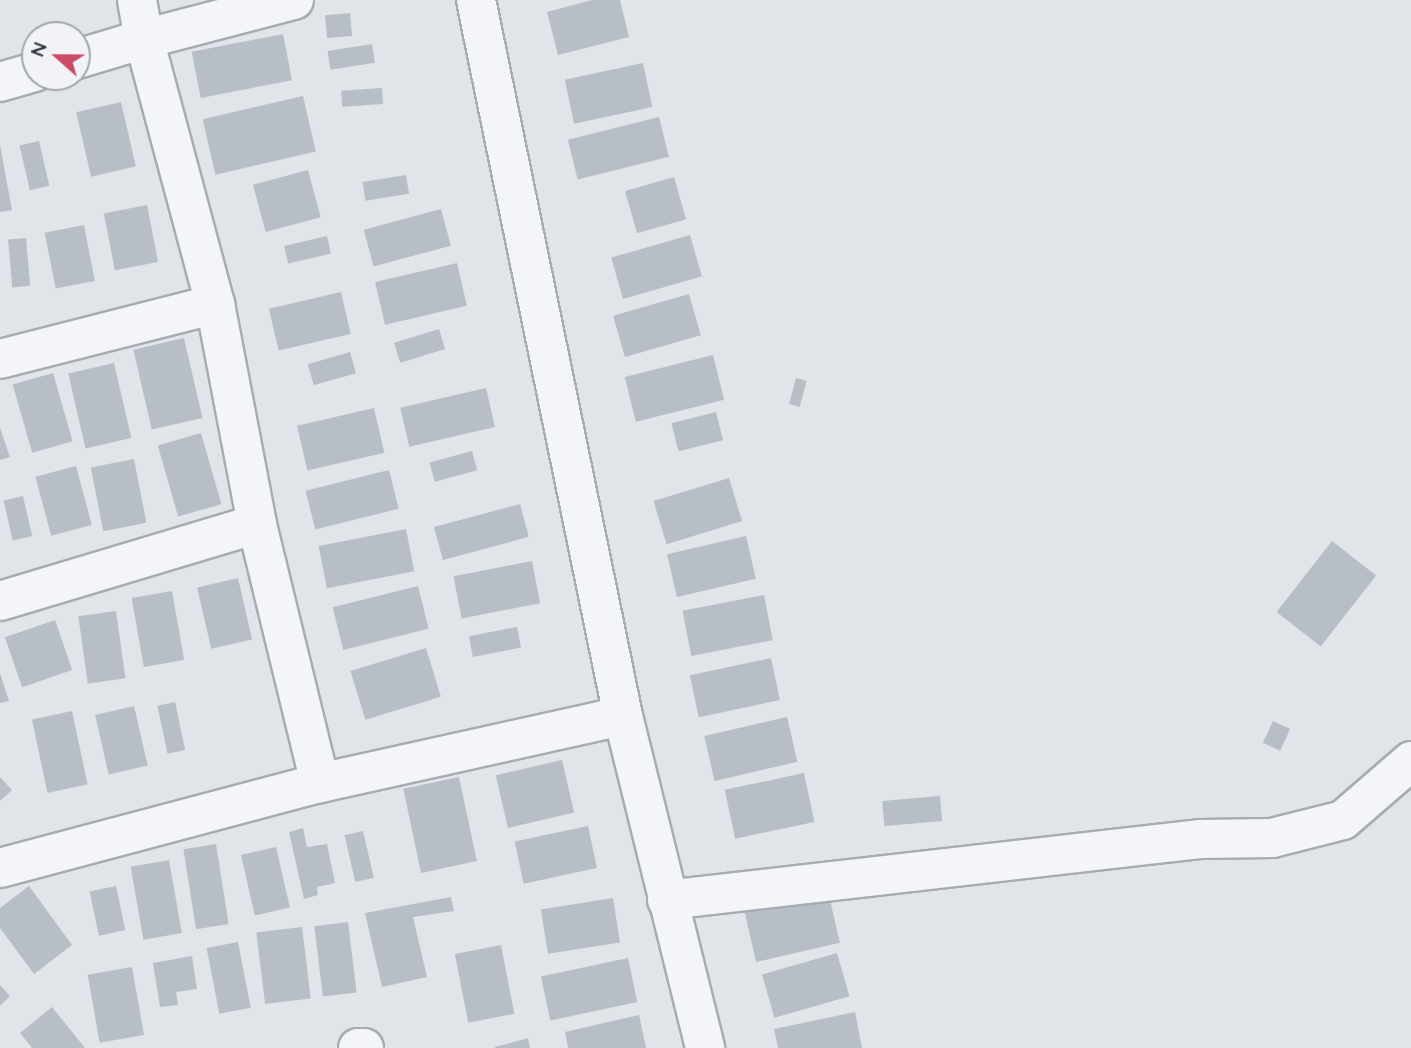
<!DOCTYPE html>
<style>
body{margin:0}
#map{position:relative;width:1411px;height:1048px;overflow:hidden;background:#e1e5e9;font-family:Quicksand,sans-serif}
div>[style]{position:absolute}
.building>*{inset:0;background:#b8bec6;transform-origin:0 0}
.roads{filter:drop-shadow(2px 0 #a6acb3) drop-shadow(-2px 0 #a6acb3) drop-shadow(0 2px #a6acb3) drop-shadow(0 -2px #a6acb3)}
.minor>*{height:38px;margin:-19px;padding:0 19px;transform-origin:19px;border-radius:19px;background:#f4f5f8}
span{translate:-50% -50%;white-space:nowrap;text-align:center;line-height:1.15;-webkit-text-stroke:5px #f1f3f7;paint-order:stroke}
.north{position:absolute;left:21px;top:21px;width:70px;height:70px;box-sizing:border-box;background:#f1f3f7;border:2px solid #a1a7ae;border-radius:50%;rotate:291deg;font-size:19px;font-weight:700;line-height:28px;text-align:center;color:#2a3440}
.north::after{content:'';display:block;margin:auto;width:24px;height:32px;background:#c94b66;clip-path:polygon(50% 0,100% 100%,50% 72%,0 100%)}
</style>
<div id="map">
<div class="building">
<i style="clip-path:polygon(592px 0,620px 0,629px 37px,558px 55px,547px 12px)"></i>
<i style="left:350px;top:13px;width:23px;height:25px;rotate:85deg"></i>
<i style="left:283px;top:34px;width:47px;height:93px;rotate:79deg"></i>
<i style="left:372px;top:44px;width:19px;height:45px;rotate:81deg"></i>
<i style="left:643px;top:63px;width:45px;height:80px;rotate:78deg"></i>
<i style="left:382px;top:88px;width:16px;height:41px;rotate:86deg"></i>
<i style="left:303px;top:96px;width:57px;height:103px;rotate:77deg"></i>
<i style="left:121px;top:102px;width:66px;height:46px;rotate:77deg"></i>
<i style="left:659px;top:117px;width:41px;height:94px;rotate:76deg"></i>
<i style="left:39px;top:141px;width:46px;height:20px;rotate:77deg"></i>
<i style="clip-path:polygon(0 145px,12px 210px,0 212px)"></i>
<i style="left:308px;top:170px;width:49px;height:57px;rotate:75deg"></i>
<i style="left:406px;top:175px;width:19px;height:44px;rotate:81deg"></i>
<i style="left:674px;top:177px;width:44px;height:51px;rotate:74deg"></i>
<i style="left:147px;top:205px;width:58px;height:44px;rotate:79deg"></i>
<i style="left:441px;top:209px;width:38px;height:80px;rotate:75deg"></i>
<i style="left:84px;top:225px;width:57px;height:40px;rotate:79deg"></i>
<i style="left:690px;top:235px;width:43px;height:82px;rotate:74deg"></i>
<i style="left:327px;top:236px;width:18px;height:44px;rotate:77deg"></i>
<i style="left:26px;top:238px;width:48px;height:18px;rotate:85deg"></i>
<i style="left:457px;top:263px;width:44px;height:84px;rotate:77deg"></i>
<i style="left:341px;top:292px;width:43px;height:74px;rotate:77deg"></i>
<i style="left:689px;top:294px;width:43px;height:79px;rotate:74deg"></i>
<i style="left:439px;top:329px;width:21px;height:47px;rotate:73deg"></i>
<i style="left:184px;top:338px;width:82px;height:52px;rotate:77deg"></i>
<i style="left:350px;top:352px;width:22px;height:44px;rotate:74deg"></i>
<i style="left:713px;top:355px;width:46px;height:91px;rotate:76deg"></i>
<i style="left:114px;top:363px;width:77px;height:47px;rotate:77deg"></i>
<i style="left:53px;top:373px;width:71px;height:42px;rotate:74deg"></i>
<i style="left:796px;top:378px;width:11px;height:27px;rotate:15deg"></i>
<i style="left:486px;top:388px;width:40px;height:88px;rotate:77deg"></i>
<i style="left:374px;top:408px;width:46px;height:79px;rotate:77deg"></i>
<i style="left:716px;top:412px;width:29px;height:46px;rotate:76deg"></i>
<i style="clip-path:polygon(0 428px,10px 457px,0 460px)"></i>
<i style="left:201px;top:433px;width:74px;height:45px;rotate:74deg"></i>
<i style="left:472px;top:451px;width:20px;height:44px;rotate:75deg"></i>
<i style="left:134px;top:459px;width:65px;height:44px;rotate:79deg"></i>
<i style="left:76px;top:466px;width:61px;height:42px;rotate:75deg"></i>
<i style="left:389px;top:470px;width:40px;height:86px;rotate:76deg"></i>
<i style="left:729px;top:478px;width:45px;height:79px;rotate:73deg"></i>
<i style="left:23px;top:496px;width:41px;height:20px;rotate:77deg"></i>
<i style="left:520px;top:504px;width:34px;height:89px;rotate:75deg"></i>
<i style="left:406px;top:529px;width:43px;height:89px;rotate:79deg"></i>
<i style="left:746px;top:536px;width:44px;height:81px;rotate:77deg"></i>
<i style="left:1332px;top:541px;width:56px;height:90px;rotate:38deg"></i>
<i style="left:532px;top:561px;width:43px;height:80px;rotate:79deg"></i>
<i style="left:238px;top:578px;width:63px;height:42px;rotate:77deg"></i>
<i style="left:418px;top:586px;width:44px;height:88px;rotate:76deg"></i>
<i style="left:172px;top:591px;width:70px;height:41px;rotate:80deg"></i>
<i style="left:764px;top:595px;width:46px;height:83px;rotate:79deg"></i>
<i style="left:116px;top:611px;width:68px;height:38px;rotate:82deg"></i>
<i style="left:55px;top:620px;width:53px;height:53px;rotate:71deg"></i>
<i style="left:517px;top:627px;width:21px;height:49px;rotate:79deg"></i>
<i style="left:426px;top:648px;width:51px;height:79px;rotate:73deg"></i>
<i style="left:771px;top:658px;width:43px;height:83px;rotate:78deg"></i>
<i style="clip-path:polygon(0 673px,9px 701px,0 703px)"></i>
<i style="left:175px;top:702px;width:49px;height:18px;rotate:78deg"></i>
<i style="left:134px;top:706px;width:61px;height:40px;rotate:77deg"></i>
<i style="left:72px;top:711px;width:75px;height:41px;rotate:78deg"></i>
<i style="left:787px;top:717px;width:46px;height:85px;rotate:77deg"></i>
<i style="left:1273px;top:721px;width:19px;height:24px;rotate:25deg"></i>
<i style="left:562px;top:760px;width:54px;height:68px;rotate:77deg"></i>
<i style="left:804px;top:773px;width:50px;height:81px;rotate:78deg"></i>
<i style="clip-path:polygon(0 777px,12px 790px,0 801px)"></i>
<i style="left:459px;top:777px;width:86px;height:57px;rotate:78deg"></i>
<i style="left:940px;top:796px;width:25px;height:58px;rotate:85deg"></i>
<i style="left:588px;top:826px;width:43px;height:75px;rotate:78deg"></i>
<i style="clip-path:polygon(303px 828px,307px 847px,327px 844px,335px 883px,317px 887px,318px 895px,304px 899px,289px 832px)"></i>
<i style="left:363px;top:831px;width:48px;height:19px;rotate:77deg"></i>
<i style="left:216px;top:844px;width:81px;height:33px;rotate:81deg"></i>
<i style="left:276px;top:847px;width:62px;height:36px;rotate:77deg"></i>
<i style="left:169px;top:860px;width:74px;height:39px;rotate:80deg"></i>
<i style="clip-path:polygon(29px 886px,72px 945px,34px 974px,0 928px,0 908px)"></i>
<i style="left:116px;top:886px;width:45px;height:27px;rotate:78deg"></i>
<i style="left:828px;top:891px;width:53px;height:86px;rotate:77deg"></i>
<i style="clip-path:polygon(451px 897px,454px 911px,413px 917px,427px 977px,382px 987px,365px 913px)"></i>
<i style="left:613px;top:898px;width:45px;height:73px;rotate:81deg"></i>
<i style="left:348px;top:922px;width:71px;height:34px;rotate:83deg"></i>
<i style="left:302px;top:927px;width:72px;height:46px;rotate:83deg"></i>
<i style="left:238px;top:942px;width:67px;height:32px;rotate:79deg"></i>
<i style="left:501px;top:945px;width:70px;height:47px;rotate:79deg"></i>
<i style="left:837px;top:953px;width:45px;height:78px;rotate:74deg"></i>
<i style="clip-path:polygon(192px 956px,197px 989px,176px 992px,178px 1005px,160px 1007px,153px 963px)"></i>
<i style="left:628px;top:958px;width:45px;height:89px;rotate:78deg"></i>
<i style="left:132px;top:967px;width:69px;height:45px;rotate:80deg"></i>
<i style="clip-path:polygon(0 985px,10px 996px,0 1006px)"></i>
<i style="clip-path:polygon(52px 1007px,85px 1048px,32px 1048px,20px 1033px)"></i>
<i style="clip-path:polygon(855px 1012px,862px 1048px,778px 1048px,774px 1029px)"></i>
<i style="clip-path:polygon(639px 1015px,646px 1048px,568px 1048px,565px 1032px)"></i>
<i style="clip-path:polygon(528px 1038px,530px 1048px,495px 1048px,495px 1047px)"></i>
</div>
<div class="roads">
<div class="minor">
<i style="left:137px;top:0;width:40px;rotate:80deg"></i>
<i style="left:144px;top:39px;width:155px;rotate:-14.6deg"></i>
<i style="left:476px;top:0;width:731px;rotate:78.4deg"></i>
<i style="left:623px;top:716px;width:342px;rotate:76.1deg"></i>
<i style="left:0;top:82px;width:36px;rotate:-16deg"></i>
<i style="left:0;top:359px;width:222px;rotate:-14.3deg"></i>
<i style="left:0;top:601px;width:268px;rotate:-16.7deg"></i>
<i style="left:320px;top:783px;width:310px;rotate:-12.5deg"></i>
<i style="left:0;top:868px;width:331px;rotate:-14.9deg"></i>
<i style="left:320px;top:783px;width:267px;rotate:-103.7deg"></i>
<i style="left:257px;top:524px;width:224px;rotate:-100.8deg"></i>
<i style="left:215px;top:304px;width:274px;rotate:-105deg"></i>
<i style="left:144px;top:39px;width:70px;rotate:163.4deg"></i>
<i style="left:667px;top:900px;width:536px;rotate:-6.53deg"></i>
<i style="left:1200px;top:839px;width:72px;rotate:-0.8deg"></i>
<i style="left:1272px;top:838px;width:73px;rotate:-14.2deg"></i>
<i style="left:1343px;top:820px;width:90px;rotate:-40.9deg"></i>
<i style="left:358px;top:1048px;width:6px"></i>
</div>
</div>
<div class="north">N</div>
</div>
